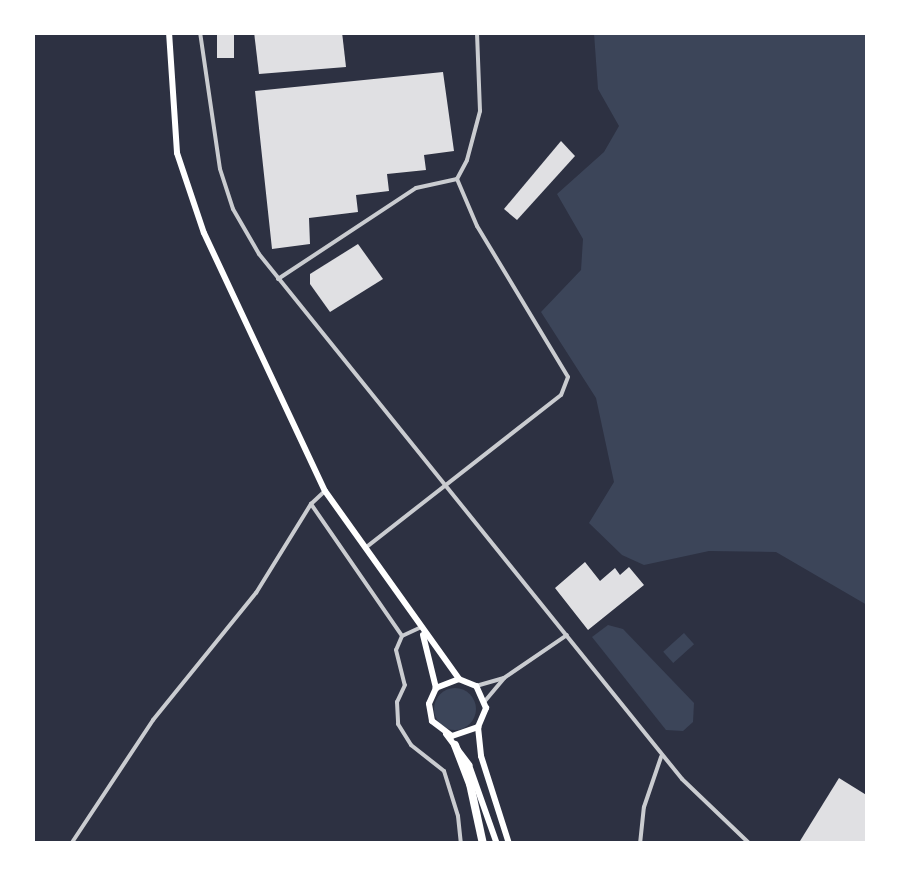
<!DOCTYPE html>
<style>
body{margin:0}
#map{position:relative;width:900px;height:876px;overflow:hidden;background:#2d3142;font-family:Arial,sans-serif}
div>[style]{position:absolute}
.green>*{inset:0;background:#3c4559;transform-origin:0 0}
.round{border-radius:50%}
.building>*{inset:0;background:#e0e0e3;transform-origin:0 0}
.minor>*{height:4px;margin:-2px;padding:0 2px;transform-origin:2px;border-radius:2px;background:#caccd0}
.primary>*{height:6px;margin:-3px;padding:0 3px;transform-origin:3px;border-radius:3px;background:#fff}
.motorway>*{height:8px;margin:-4px;padding:0 4px;transform-origin:4px;border-radius:4px;background:#fff}
span{translate:-50% -50%;white-space:nowrap;text-align:center;line-height:1.15;-webkit-text-stroke:8px #fff;paint-order:stroke}
.frame{position:absolute;inset:0;border:35px solid #fff;pointer-events:none}
</style>
<div id="map">
<div class="green">
<i style="clip-path:polygon(594px 33px,867px 33px,867px 605px,776px 552px,709px 551px,644px 565px,622px 555px,589px 523px,614px 482px,596px 398px,541px 312px,581px 270px,583px 239px,557px 194px,604px 152px,619px 126px,598px 89px)"></i>
<i style="clip-path:polygon(608px 625px,623px 629px,694px 703px,693px 722px,683px 731px,666px 730px,592px 637px)"></i>
<i style="left:684px;top:633px;width:15px;height:28px;rotate:48deg"></i>
<i class="round" style="left:434px;top:688px;width:42px;height:42px"></i>
</div>
<div class="building">
<i style="left:217px;top:32px;width:17px;height:26px"></i>
<i style="clip-path:polygon(254px 32px,342px 32px,346px 67px,259px 74px)"></i>
<i style="clip-path:polygon(443px 72px,454px 151px,424px 155px,426px 170px,387px 174px,389px 191px,356px 195px,358px 212px,309px 218px,310px 244px,272px 249px,255px 91px)"></i>
<i style="clip-path:polygon(561px 141px,575px 156px,517px 220px,504px 209px)"></i>
<i style="clip-path:polygon(358px 244px,383px 279px,330px 312px,310px 284px,310px 274px)"></i>
<i style="clip-path:polygon(585px 562px,600px 581px,615px 568px,620px 575px,629px 567px,644px 585px,588px 630px,555px 588px)"></i>
<i style="clip-path:polygon(839px 778px,868px 796px,868px 844px,804px 844px,800px 841px)"></i>
</div>
<div class="minor">
<i style="left:200px;top:32px;width:138px;rotate:81.7deg"></i>
<i style="left:220px;top:169px;width:42px;rotate:72deg"></i>
<i style="left:233px;top:209px;width:52px;rotate:60deg"></i>
<i style="left:259px;top:254px;width:674px;rotate:51.14deg"></i>
<i style="left:682px;top:779px;width:94px;rotate:43.7deg"></i>
<i style="left:457px;top:179px;width:21px;rotate:-62deg"></i>
<i style="left:467px;top:160px;width:51px;rotate:-75.1deg"></i>
<i style="left:480px;top:111px;width:79px;rotate:-92.2deg"></i>
<i style="left:278px;top:279px;width:165px;rotate:-33.4deg"></i>
<i style="left:416px;top:188px;width:42px;rotate:-12.4deg"></i>
<i style="left:457px;top:179px;width:51px;rotate:66.9deg"></i>
<i style="left:477px;top:226px;width:176px;rotate:58.9deg"></i>
<i style="left:568px;top:377px;width:19px;rotate:111deg"></i>
<i style="left:561px;top:395px;width:245px;rotate:142deg"></i>
<i style="left:311px;top:504px;width:160px;rotate:55.4deg"></i>
<i style="left:402px;top:636px;width:19px;rotate:-25deg"></i>
<i style="left:402px;top:636px;width:15px;rotate:113deg"></i>
<i style="left:396px;top:650px;width:36px;rotate:76deg"></i>
<i style="left:405px;top:685px;width:19px;rotate:115deg"></i>
<i style="left:397px;top:702px;width:22px;rotate:87deg"></i>
<i style="left:398px;top:724px;width:25px;rotate:58deg"></i>
<i style="left:411px;top:745px;width:42px;rotate:38.2deg"></i>
<i style="left:444px;top:771px;width:47px;rotate:72.7deg"></i>
<i style="left:458px;top:816px;width:28px;rotate:84deg"></i>
<i style="left:476px;top:686px;width:29px;rotate:-16deg"></i>
<i style="left:485px;top:701px;width:30px;rotate:-50deg"></i>
<i style="left:504px;top:678px;width:76px;rotate:-34.3deg"></i>
<i style="left:71px;top:844px;width:149px;rotate:-56.5deg"></i>
<i style="left:153px;top:720px;width:164px;rotate:-51deg"></i>
<i style="left:256px;top:593px;width:105px;rotate:-58.3deg"></i>
<i style="left:311px;top:504px;width:19px;rotate:-43deg"></i>
<i style="left:640px;top:844px;width:37px;rotate:-84deg"></i>
<i style="left:644px;top:807px;width:53px;rotate:-71.2deg"></i>
</div>
<div class="primary">
<i style="left:169px;top:32px;width:121px;rotate:86.2deg"></i>
<i style="left:177px;top:153px;width:84px;rotate:71.4deg"></i>
<i style="left:204px;top:233px;width:285px;rotate:64.9deg"></i>
<i style="left:325px;top:491px;width:231px;rotate:54.5deg"></i>
<i style="left:423px;top:635px;width:55px;rotate:76.2deg"></i>
<i style="left:436px;top:688px;width:17px;rotate:114deg"></i>
<i style="left:429px;top:704px;width:17px;rotate:80deg"></i>
<i style="left:432px;top:721px;width:25px;rotate:37deg"></i>
<i style="left:452px;top:736px;width:28px;rotate:-19deg"></i>
<i style="left:478px;top:727px;width:21px;rotate:-67deg"></i>
<i style="left:486px;top:708px;width:24px;rotate:-114deg"></i>
<i style="left:476px;top:686px;width:18px;rotate:-158deg"></i>
<i style="left:459px;top:679px;width:25px;rotate:159deg"></i>
<i style="left:478px;top:727px;width:29px;rotate:84deg"></i>
<i style="left:481px;top:756px;width:92px;rotate:72.3deg"></i>
<i style="left:446px;top:734px;width:39px;rotate:53deg"></i>
<i style="left:469px;top:765px;width:84px;rotate:70.5deg"></i>
</div>
<div class="motorway">
<i style="left:455px;top:745px;width:42px;rotate:69deg"></i>
<i style="left:470px;top:784px;width:61px;rotate:77.8deg"></i>
</div>
<div class="frame"></div>
</div>
